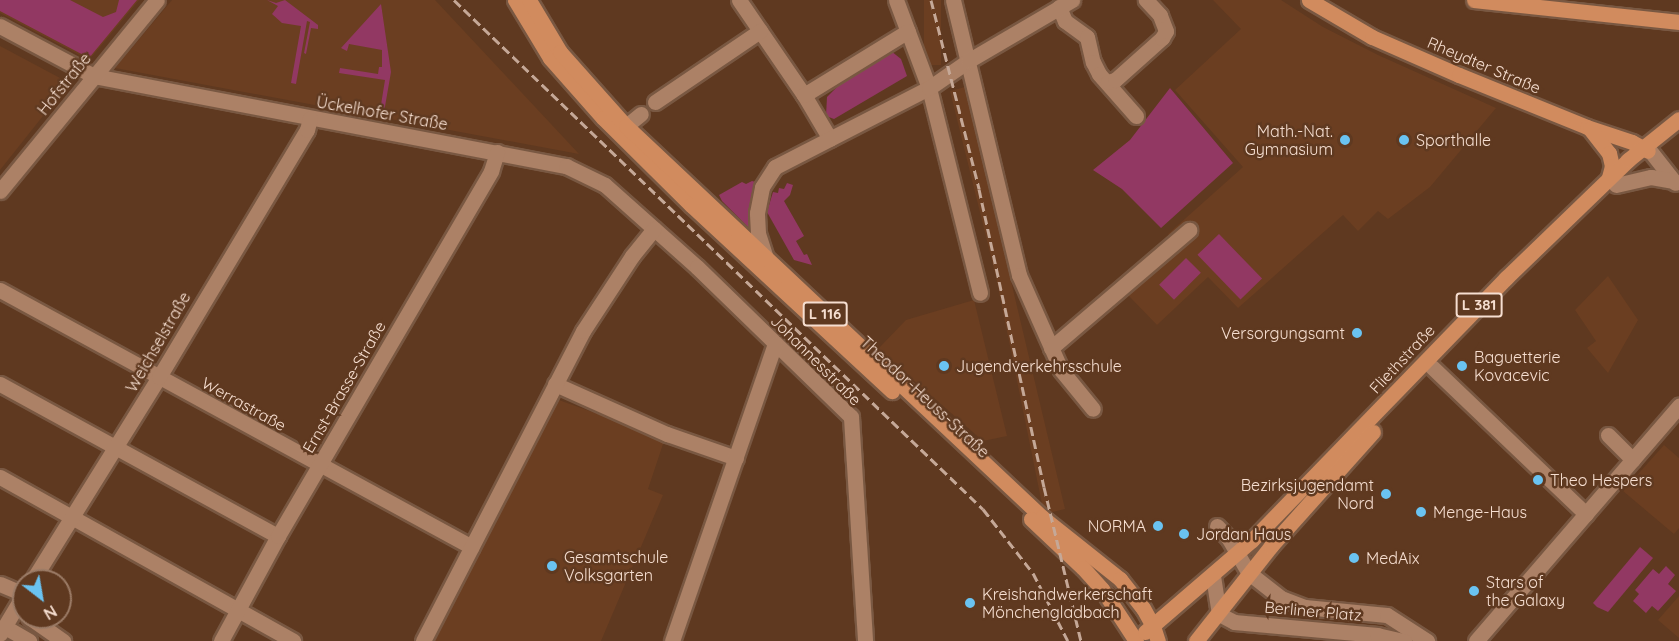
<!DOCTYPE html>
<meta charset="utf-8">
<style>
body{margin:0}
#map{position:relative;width:1679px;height:641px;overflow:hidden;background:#5f3920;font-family:Quicksand,sans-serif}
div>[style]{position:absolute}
.built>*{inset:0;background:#6b3e21;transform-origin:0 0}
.green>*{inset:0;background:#923863;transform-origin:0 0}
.roads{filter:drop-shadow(2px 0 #795842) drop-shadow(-2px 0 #795842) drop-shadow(0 2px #795842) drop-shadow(0 -2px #795842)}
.minor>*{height:15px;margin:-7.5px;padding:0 7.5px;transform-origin:7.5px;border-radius:7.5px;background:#ac8166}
.major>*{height:15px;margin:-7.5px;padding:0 7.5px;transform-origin:7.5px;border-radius:7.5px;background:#d18b5e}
.rail>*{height:3px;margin-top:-1.5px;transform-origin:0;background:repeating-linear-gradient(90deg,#c5a897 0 9px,transparent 0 13.5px)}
.dots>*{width:16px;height:16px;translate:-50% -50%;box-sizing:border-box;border:3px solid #5f3920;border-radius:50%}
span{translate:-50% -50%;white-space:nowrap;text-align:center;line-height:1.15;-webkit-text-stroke:5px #5f3920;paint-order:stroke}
.shield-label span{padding:2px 4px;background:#5f3920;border:2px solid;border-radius:4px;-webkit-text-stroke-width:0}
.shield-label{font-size:15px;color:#f6ded0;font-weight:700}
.street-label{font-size:16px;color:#f6ded0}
.poi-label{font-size:16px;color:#f6ded0}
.right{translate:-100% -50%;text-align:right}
.left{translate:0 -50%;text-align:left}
.north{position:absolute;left:12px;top:569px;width:60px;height:60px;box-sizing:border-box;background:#5f3920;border:2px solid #9b7b66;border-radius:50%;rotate:149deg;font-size:16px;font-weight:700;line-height:24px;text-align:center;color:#f6ded0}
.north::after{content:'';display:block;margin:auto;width:21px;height:27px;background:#6ac3f1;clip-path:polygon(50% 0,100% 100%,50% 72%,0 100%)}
</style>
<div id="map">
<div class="built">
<i style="clip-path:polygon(0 0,139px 0,89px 60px,0 13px)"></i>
<i style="clip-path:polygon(172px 0,435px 0,579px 154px,115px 68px)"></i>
<i style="left:924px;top:0;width:17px;height:65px"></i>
<i style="clip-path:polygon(1213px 0,1281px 0,1323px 27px,1378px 55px,1496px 108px,1430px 187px,1388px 219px,1378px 211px,1358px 231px,1343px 215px,1238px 308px,1208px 277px,1157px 325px,1127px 294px,1179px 248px,1168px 234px,1243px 167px,1175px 90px,1241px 29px)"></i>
<i style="clip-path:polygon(0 46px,60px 78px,66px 87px,0 170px)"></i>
<i style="clip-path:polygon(965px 87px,1065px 509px,1044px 514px,996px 277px,950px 91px)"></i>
<i style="clip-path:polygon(1608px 276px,1638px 320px,1608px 373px,1587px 348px,1596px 341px,1575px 310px)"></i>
<i style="clip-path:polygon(974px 300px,1007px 436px,983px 441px,878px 349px,906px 320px)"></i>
<i style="clip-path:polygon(556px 399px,665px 438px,648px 489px,663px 495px,601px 641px,434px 641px)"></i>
<i style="clip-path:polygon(1664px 445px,1679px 458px,1679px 528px,1674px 534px,1623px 491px)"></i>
<i style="clip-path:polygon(1679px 596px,1679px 638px,1658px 620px)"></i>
</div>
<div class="green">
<i style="clip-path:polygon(0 0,70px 0,103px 17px,116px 12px,119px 0,137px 0,89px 58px,0 11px)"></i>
<i style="clip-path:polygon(267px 0,276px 3px,285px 0,318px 25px,318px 29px,311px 28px,306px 54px,304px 53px,310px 22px,307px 21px,296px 84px,291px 83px,301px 26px,282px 23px,272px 14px,278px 6px)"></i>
<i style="clip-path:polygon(381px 4px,391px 72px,383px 118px,379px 117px,385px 80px,339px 73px,340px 68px,378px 74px,379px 67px,382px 67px,382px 50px,349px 44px,347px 51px,341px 48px)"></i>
<i style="clip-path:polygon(886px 47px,901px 59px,907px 76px,834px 119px,826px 116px,827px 97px,862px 62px)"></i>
<i style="clip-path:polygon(1170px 88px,1233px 163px,1161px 228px,1122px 189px,1093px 170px,1130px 140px)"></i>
<i style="clip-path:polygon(752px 181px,759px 183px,753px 232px,722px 201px,719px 195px,742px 182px,746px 184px)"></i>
<i style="clip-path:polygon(787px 183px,793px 185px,790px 195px,784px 201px,804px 236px,796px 241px,804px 255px,807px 254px,812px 265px,794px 260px,767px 212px,773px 192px,778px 193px,779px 188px,784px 189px)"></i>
<i style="left:1219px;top:234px;width:62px;height:30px;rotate:46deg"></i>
<i style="left:1186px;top:258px;width:21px;height:38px;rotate:45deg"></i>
<i style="clip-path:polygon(1640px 547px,1653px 558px,1608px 612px,1597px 607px,1593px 603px)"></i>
<i style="clip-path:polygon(1666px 566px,1675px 575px,1668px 584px,1676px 591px,1658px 611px,1652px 606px,1646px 613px,1633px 601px,1639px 594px,1635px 590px,1653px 569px,1659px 574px)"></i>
</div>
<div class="roads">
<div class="minor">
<i style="left:739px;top:0;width:115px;rotate:55.6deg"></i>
<i style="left:804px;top:95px;width:51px;rotate:59.4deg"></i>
<i style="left:896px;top:0;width:94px;rotate:69.4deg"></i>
<i style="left:929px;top:88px;width:211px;rotate:76deg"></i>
<i style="left:953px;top:0;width:283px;rotate:76.5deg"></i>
<i style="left:1019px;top:275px;width:104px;rotate:66.1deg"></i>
<i style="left:1061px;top:370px;width:50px;rotate:50.6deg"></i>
<i style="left:1059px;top:7px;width:15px;rotate:67deg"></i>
<i style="left:1065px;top:21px;width:27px;rotate:36deg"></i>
<i style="left:1087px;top:37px;width:26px;rotate:77deg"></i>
<i style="left:1093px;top:62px;width:13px;rotate:63deg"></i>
<i style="left:1099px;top:74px;width:56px;rotate:48.6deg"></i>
<i style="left:0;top:26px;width:106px;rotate:28deg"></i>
<i style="left:94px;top:76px;width:481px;rotate:10.8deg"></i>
<i style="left:566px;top:166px;width:43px;rotate:26deg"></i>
<i style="left:605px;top:185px;width:123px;rotate:41.7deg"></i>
<i style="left:697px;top:267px;width:215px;rotate:44.2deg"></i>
<i style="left:851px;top:417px;width:224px;rotate:86.4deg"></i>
<i style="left:1108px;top:82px;width:7px;rotate:-16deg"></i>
<i style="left:1115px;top:80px;width:63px;rotate:-41.8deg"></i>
<i style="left:1162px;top:38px;width:8px;rotate:-60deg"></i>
<i style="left:1166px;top:31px;width:17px;rotate:-111deg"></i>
<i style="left:1160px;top:15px;width:21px;rotate:-133deg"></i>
<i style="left:804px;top:95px;width:122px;rotate:-31.6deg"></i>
<i style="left:655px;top:102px;width:127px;rotate:-34.1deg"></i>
<i style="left:626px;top:126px;width:19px;rotate:-39deg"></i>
<i style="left:1651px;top:152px;width:39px;rotate:52deg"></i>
<i style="left:1616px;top:185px;width:36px;rotate:-13deg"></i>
<i style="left:1651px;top:177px;width:23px;rotate:10deg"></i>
<i style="left:0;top:191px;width:247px;rotate:-50.6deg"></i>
<i style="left:766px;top:258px;width:26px;rotate:-108deg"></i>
<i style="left:758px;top:233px;width:20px;rotate:-93deg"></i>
<i style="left:757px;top:213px;width:26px;rotate:-79deg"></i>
<i style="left:762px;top:187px;width:24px;rotate:-57deg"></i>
<i style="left:775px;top:167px;width:173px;rotate:-27.2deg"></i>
<i style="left:929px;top:88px;width:47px;rotate:-34.7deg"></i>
<i style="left:968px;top:61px;width:121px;rotate:-30.4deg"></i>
<i style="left:0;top:290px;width:537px;rotate:28.57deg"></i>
<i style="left:1051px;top:348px;width:182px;rotate:-40.5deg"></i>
<i style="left:1432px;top:367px;width:213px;rotate:43.7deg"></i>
<i style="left:0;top:384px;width:317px;rotate:28.7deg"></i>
<i style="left:555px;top:384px;width:123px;rotate:24.1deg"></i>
<i style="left:667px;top:434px;width:73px;rotate:19.2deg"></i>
<i style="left:1608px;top:435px;width:35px;rotate:45deg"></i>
<i style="left:0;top:477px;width:336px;rotate:29.2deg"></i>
<i style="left:1217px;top:526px;width:18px;rotate:47deg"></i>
<i style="left:1229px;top:539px;width:39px;rotate:60deg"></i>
<i style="left:1249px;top:573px;width:41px;rotate:38deg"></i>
<i style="left:1281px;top:598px;width:26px;rotate:21deg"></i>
<i style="left:1305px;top:607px;width:82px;rotate:5.6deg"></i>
<i style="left:1387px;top:615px;width:48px;rotate:33deg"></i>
<i style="left:1213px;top:576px;width:38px;rotate:81deg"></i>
<i style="left:1219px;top:614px;width:17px;rotate:28deg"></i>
<i style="left:1234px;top:622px;width:144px;rotate:5.2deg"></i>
<i style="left:1377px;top:635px;width:28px;rotate:13deg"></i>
<i style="left:32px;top:581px;width:240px;rotate:-58.1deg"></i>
<i style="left:159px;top:377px;width:288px;rotate:-59.1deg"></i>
<i style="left:307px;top:130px;width:12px;rotate:-76deg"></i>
<i style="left:0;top:584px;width:26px;rotate:23deg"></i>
<i style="left:29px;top:617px;width:42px;rotate:35.2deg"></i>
<i style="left:5px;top:627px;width:28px;rotate:30deg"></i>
<i style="left:0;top:634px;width:47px;rotate:-59deg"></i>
<i style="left:221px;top:641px;width:119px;rotate:-61.5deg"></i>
<i style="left:278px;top:536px;width:423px;rotate:-59.7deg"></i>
<i style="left:491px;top:171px;width:20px;rotate:-72deg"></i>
<i style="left:423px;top:641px;width:349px;rotate:-62.7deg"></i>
<i style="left:583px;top:331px;width:90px;rotate:-56.8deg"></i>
<i style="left:632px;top:256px;width:35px;rotate:-51deg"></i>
<i style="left:672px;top:641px;width:314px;rotate:-70.9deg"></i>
<i style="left:1476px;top:641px;width:311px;rotate:-49.2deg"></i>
</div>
<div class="major">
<i style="left:515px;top:0;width:68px;rotate:58.9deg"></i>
<i style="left:550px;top:58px;width:80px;rotate:48.5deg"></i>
<i style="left:603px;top:118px;width:124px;rotate:44.7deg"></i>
<i style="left:691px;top:205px;width:274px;rotate:42.8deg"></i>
<i style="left:529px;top:0;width:61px;rotate:59.2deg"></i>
<i style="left:560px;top:52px;width:99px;rotate:48.3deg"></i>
<i style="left:626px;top:126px;width:571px;rotate:43.23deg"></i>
<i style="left:1042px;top:517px;width:100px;rotate:38.5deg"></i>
<i style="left:1120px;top:579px;width:37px;rotate:52deg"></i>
<i style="left:1143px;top:608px;width:21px;rotate:61deg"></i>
<i style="left:1153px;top:626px;width:16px;rotate:72deg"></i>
<i style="left:1309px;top:0;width:73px;rotate:30.4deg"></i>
<i style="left:1372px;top:37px;width:95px;rotate:23.6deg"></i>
<i style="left:1459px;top:75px;width:138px;rotate:22.1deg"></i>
<i style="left:1587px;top:127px;width:47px;rotate:18.4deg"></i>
<i style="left:1632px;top:142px;width:18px;rotate:29deg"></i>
<i style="left:1474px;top:0;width:206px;rotate:6.1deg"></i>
<i style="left:1590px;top:129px;width:31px;rotate:52deg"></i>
<i style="left:1609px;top:153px;width:13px;rotate:77deg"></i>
<i style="left:1612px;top:166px;width:11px;rotate:105deg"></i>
<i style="left:1031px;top:519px;width:71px;rotate:43.3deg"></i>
<i style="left:1083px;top:568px;width:28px;rotate:48deg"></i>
<i style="left:1102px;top:589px;width:62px;rotate:56.8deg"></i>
<i style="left:1145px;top:632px;width:141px;rotate:-40.7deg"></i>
<i style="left:1252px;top:540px;width:365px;rotate:-45.9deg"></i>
<i style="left:1506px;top:278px;width:170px;rotate:-44deg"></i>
<i style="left:1628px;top:160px;width:65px;rotate:-38.8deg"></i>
<i style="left:1196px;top:641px;width:121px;rotate:-51.7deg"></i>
<i style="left:1271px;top:546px;width:153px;rotate:-48.2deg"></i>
</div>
</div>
<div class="rail">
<i style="left:454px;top:0;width:734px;rotate:43.9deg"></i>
<i style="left:983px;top:509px;width:81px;rotate:52deg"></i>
<i style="left:1033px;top:573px;width:76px;rotate:62.8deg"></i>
<i style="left:931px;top:0;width:195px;rotate:75.7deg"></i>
<i style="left:979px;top:189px;width:305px;rotate:77.7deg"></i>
<i style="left:1044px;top:487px;width:158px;rotate:76.5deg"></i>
</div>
<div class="dots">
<i style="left:1345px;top:140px;background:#6ac3f1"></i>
<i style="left:1404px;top:140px;background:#6ac3f1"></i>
<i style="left:1357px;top:333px;background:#6ac3f1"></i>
<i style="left:944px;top:366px;background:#6ac3f1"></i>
<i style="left:1462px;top:366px;background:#6ac3f1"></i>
<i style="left:1538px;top:480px;background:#6ac3f1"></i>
<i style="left:1386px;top:494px;background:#6ac3f1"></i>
<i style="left:1421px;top:512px;background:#6ac3f1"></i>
<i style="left:1158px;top:526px;background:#6ac3f1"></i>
<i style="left:1184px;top:534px;background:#6ac3f1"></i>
<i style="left:1354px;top:558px;background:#6ac3f1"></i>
<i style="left:552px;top:566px;background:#6ac3f1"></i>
<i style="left:1474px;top:591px;background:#6ac3f1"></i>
<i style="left:970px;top:603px;background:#6ac3f1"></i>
</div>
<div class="shield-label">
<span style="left:1479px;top:305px">L 381</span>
<span style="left:825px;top:314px">L 116</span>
</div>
<div class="street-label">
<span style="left:1484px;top:65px;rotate:23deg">Rheydter Straße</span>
<span style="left:64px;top:84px;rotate:-51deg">Hofstraße</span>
<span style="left:382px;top:113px;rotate:10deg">Ückelhofer Straße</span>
<span style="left:158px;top:342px;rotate:-60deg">Weichselstraße</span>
<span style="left:1402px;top:359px;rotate:-47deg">Fliethstraße</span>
<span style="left:816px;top:360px;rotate:45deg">Johannesstraße</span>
<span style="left:344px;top:387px;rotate:-60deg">Ernst-Brasse-Straße</span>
<span style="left:925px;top:397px;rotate:43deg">Theodor-Heuss-Straße</span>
<span style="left:244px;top:404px;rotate:29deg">Werrastraße</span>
<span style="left:1313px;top:611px;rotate:5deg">Berliner Platz</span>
</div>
<div class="poi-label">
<span class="right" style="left:1333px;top:140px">Math.-Nat.<br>Gymnasium</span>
<span class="left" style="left:1416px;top:140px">Sporthalle</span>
<span class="right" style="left:1345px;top:333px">Versorgungsamt</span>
<span class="left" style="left:1474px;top:366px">Baguetterie<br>Kovacevic</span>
<span class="left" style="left:956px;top:366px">Jugendverkehrsschule</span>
<span class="left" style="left:1550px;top:480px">Theo Hespers</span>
<span class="right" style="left:1374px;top:494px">Bezirksjugendamt<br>Nord</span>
<span class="left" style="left:1433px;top:512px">Menge-Haus</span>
<span class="right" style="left:1146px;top:526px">NORMA</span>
<span class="left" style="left:1196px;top:534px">Jordan Haus</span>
<span class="left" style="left:564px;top:566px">Gesamtschule<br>Volksgarten</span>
<span class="left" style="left:1366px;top:558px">MedAix</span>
<span class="left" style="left:1486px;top:591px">Stars of<br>the Galaxy</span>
<span class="left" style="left:982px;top:603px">Kreishandwerkerschaft<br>Mönchengladbach</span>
</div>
<div class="north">N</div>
</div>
